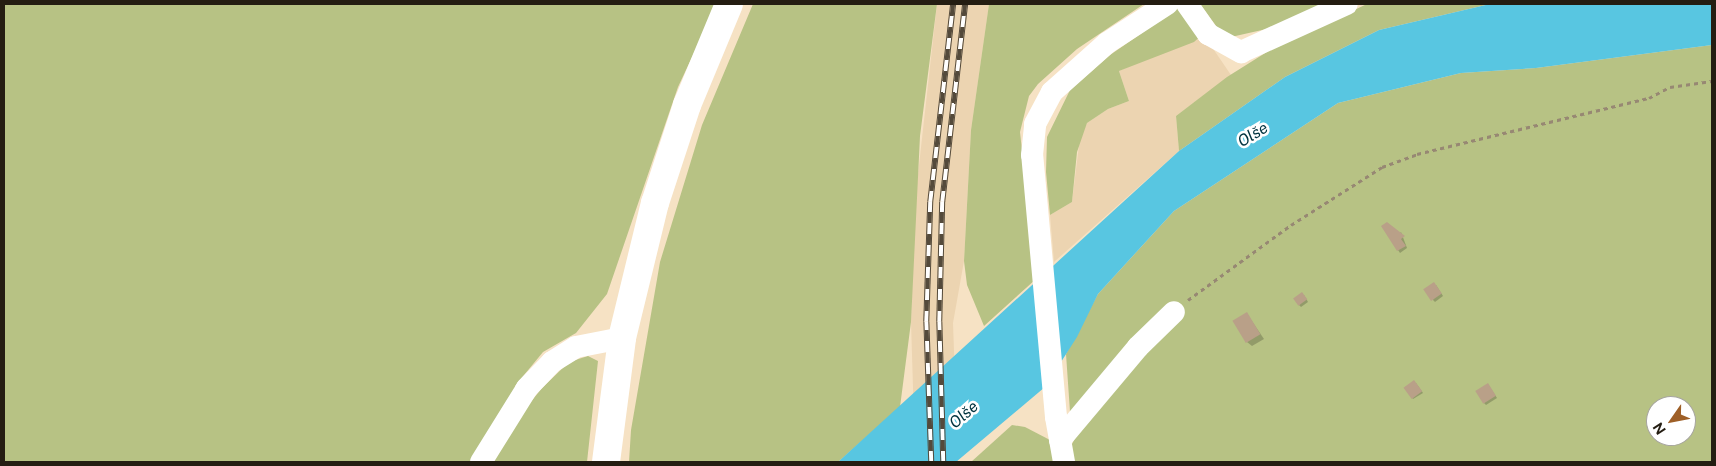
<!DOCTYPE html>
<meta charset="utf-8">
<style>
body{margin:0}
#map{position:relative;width:1716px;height:466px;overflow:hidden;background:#f6e2c4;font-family:"Public Sans",sans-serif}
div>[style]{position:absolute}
.built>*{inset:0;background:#ecd4b1}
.green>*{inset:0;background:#b7c284}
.water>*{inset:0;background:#58c6e1}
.shadow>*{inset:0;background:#0003}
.building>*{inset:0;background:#b9a088;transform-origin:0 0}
.path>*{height:3px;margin-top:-1.5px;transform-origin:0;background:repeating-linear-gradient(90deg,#978873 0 4px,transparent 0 8px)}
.minor>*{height:22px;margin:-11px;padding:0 11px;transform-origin:11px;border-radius:11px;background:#fff}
.major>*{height:28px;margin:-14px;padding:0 14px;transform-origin:14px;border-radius:14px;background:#fff}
.rail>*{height:5.5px;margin-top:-2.75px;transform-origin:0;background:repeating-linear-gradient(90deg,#fff 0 11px,#544a3b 0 22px);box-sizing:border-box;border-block:1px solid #544a3b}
span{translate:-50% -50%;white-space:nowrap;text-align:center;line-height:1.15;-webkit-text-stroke:5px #fff;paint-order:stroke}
.water-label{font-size:16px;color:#00333f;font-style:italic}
.frame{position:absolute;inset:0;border:5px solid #241d12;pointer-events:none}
.north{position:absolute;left:1646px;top:396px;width:50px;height:50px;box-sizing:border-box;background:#fff;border:1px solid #a7a5a0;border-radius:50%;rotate:237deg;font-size:14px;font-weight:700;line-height:20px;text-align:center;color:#241d12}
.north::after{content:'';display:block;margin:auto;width:18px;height:22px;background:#9e5f27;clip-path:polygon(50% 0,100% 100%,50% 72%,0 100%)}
</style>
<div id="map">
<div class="built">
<i style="clip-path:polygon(937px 4px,989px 4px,971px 130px,964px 261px,953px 323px,958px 462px,916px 462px,914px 421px,911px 322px,915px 201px)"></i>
<i style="clip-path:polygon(1203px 34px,1231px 75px,1176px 116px,1179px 151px,1054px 262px,1050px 215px,1072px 202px,1080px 137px,1087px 123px,1108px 109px,1129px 101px,1119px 71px)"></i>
</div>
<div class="green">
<i style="clip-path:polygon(4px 4px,717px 4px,678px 87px,607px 294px,576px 333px,543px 352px,515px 386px,521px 414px,542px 388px,569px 362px,588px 356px,598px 361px,587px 462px,4px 462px)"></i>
<i style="clip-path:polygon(753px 4px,937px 4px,920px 136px,911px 322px,900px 407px,838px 462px,629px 462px,631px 430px,660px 262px,702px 125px)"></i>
<i style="clip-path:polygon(989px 4px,1144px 4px,1077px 49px,1038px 84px,1029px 96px,1020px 132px,1036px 279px,984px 326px,967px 285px,964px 261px,971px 130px)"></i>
<i style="clip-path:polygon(1200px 4px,1323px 4px,1271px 28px,1231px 37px,1219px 30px)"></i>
<i style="clip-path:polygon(1367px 4px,1490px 4px,1379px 30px,1285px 77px,1179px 151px,1176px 116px,1227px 77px,1273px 48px)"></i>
<i style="clip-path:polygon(1181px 6px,1203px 34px,1194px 42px,1119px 71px,1129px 101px,1108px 109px,1087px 123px,1077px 152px,1072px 202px,1050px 215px,1046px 172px,1047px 137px,1070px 90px,1110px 55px)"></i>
<i style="clip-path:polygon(evenodd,1712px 45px,1712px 462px,1071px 462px,1071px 446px,1077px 434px,1070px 412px,1066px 354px,1098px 294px,1174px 211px,1338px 103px,1461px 73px,1536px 68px,1712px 45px,1656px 406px,1686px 406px,1686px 436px,1656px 436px,1656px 406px)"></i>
<i style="clip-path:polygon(1012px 425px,1025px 427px,1050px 440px,1055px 462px,971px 462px)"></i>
</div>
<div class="water">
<i style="clip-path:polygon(1490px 4px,1712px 4px,1712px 45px,1536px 68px,1461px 73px,1338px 103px,1174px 211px,1098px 294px,1077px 337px,1045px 387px,956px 462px,838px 462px,1179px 151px,1285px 77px,1379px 30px)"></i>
</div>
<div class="shadow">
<i style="clip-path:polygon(1382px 226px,1398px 235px,1401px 232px,1407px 248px,1400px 253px)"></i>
<i style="clip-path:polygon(1436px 285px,1443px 296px,1435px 302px,1433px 300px)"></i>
<i style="clip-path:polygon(1304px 295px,1308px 302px,1301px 307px,1299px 305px)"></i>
<i style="clip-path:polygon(1247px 314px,1264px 339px,1252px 346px,1247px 342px)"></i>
<i style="clip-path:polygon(1416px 383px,1423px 393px,1413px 399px,1405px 387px)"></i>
<i style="clip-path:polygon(1489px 386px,1497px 398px,1486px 405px,1484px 403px)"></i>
</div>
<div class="building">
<i style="clip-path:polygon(1387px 222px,1405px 236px,1401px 239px,1406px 246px,1397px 251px,1381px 226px)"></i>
<i style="left:1434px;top:282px;width:14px;height:13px;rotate:56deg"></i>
<i style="left:1302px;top:292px;width:9px;height:11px;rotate:54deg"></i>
<i style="left:1247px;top:312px;width:26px;height:17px;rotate:59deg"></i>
<i style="left:1414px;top:380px;width:14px;height:13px;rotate:54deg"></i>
<i style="left:1488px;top:383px;width:15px;height:15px;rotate:58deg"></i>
</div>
<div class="path">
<i style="left:1188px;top:300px;width:127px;rotate:-36.1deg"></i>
<i style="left:1291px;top:225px;width:108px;rotate:-32.5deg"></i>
<i style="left:1382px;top:167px;width:37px;rotate:-20deg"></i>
<i style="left:1417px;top:154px;width:239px;rotate:-13.6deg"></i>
<i style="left:1649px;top:98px;width:24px;rotate:-28deg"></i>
<i style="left:1670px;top:87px;width:42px;rotate:-8.1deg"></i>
</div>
<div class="minor">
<i style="left:1187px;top:4px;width:37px;rotate:55deg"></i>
<i style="left:1208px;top:34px;width:38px;rotate:29deg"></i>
<i style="left:1241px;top:52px;width:116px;rotate:-24.4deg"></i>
<i style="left:1060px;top:440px;width:121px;rotate:-50deg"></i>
<i style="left:1138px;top:347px;width:50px;rotate:-44.2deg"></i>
<i style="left:481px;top:462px;width:87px;rotate:-58.1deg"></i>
<i style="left:527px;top:388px;width:36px;rotate:-46deg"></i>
<i style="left:552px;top:362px;width:28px;rotate:-32deg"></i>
<i style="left:576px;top:347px;width:47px;rotate:-11.1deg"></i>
<i style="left:1064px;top:462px;width:46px;rotate:-100.1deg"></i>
<i style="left:1056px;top:417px;width:263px;rotate:-95.2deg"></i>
<i style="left:1032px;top:155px;width:31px;rotate:-84deg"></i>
<i style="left:1035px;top:124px;width:36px;rotate:-62deg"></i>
<i style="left:1052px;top:92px;width:74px;rotate:-41.7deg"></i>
<i style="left:1107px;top:43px;width:72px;rotate:-33deg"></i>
</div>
<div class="major">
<i style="left:606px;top:462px;width:125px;rotate:-82.6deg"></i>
<i style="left:622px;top:338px;width:139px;rotate:-76.3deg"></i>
<i style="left:655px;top:203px;width:103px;rotate:-71.9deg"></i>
<i style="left:687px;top:105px;width:109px;rotate:-67.4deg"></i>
</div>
<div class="rail">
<i style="left:931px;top:462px;width:140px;rotate:-92deg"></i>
<i style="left:926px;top:322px;width:120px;rotate:-88.1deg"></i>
<i style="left:930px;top:202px;width:199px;rotate:-83.4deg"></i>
<i style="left:943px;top:462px;width:140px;rotate:-91.6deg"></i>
<i style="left:939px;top:322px;width:120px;rotate:-88.6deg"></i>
<i style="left:942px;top:202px;width:199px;rotate:-83.4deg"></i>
</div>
<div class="water-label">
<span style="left:1253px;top:135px;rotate:-31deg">Olše</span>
<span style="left:964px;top:415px;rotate:-41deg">Olše</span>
</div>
<div class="frame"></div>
<div class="north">N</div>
</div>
